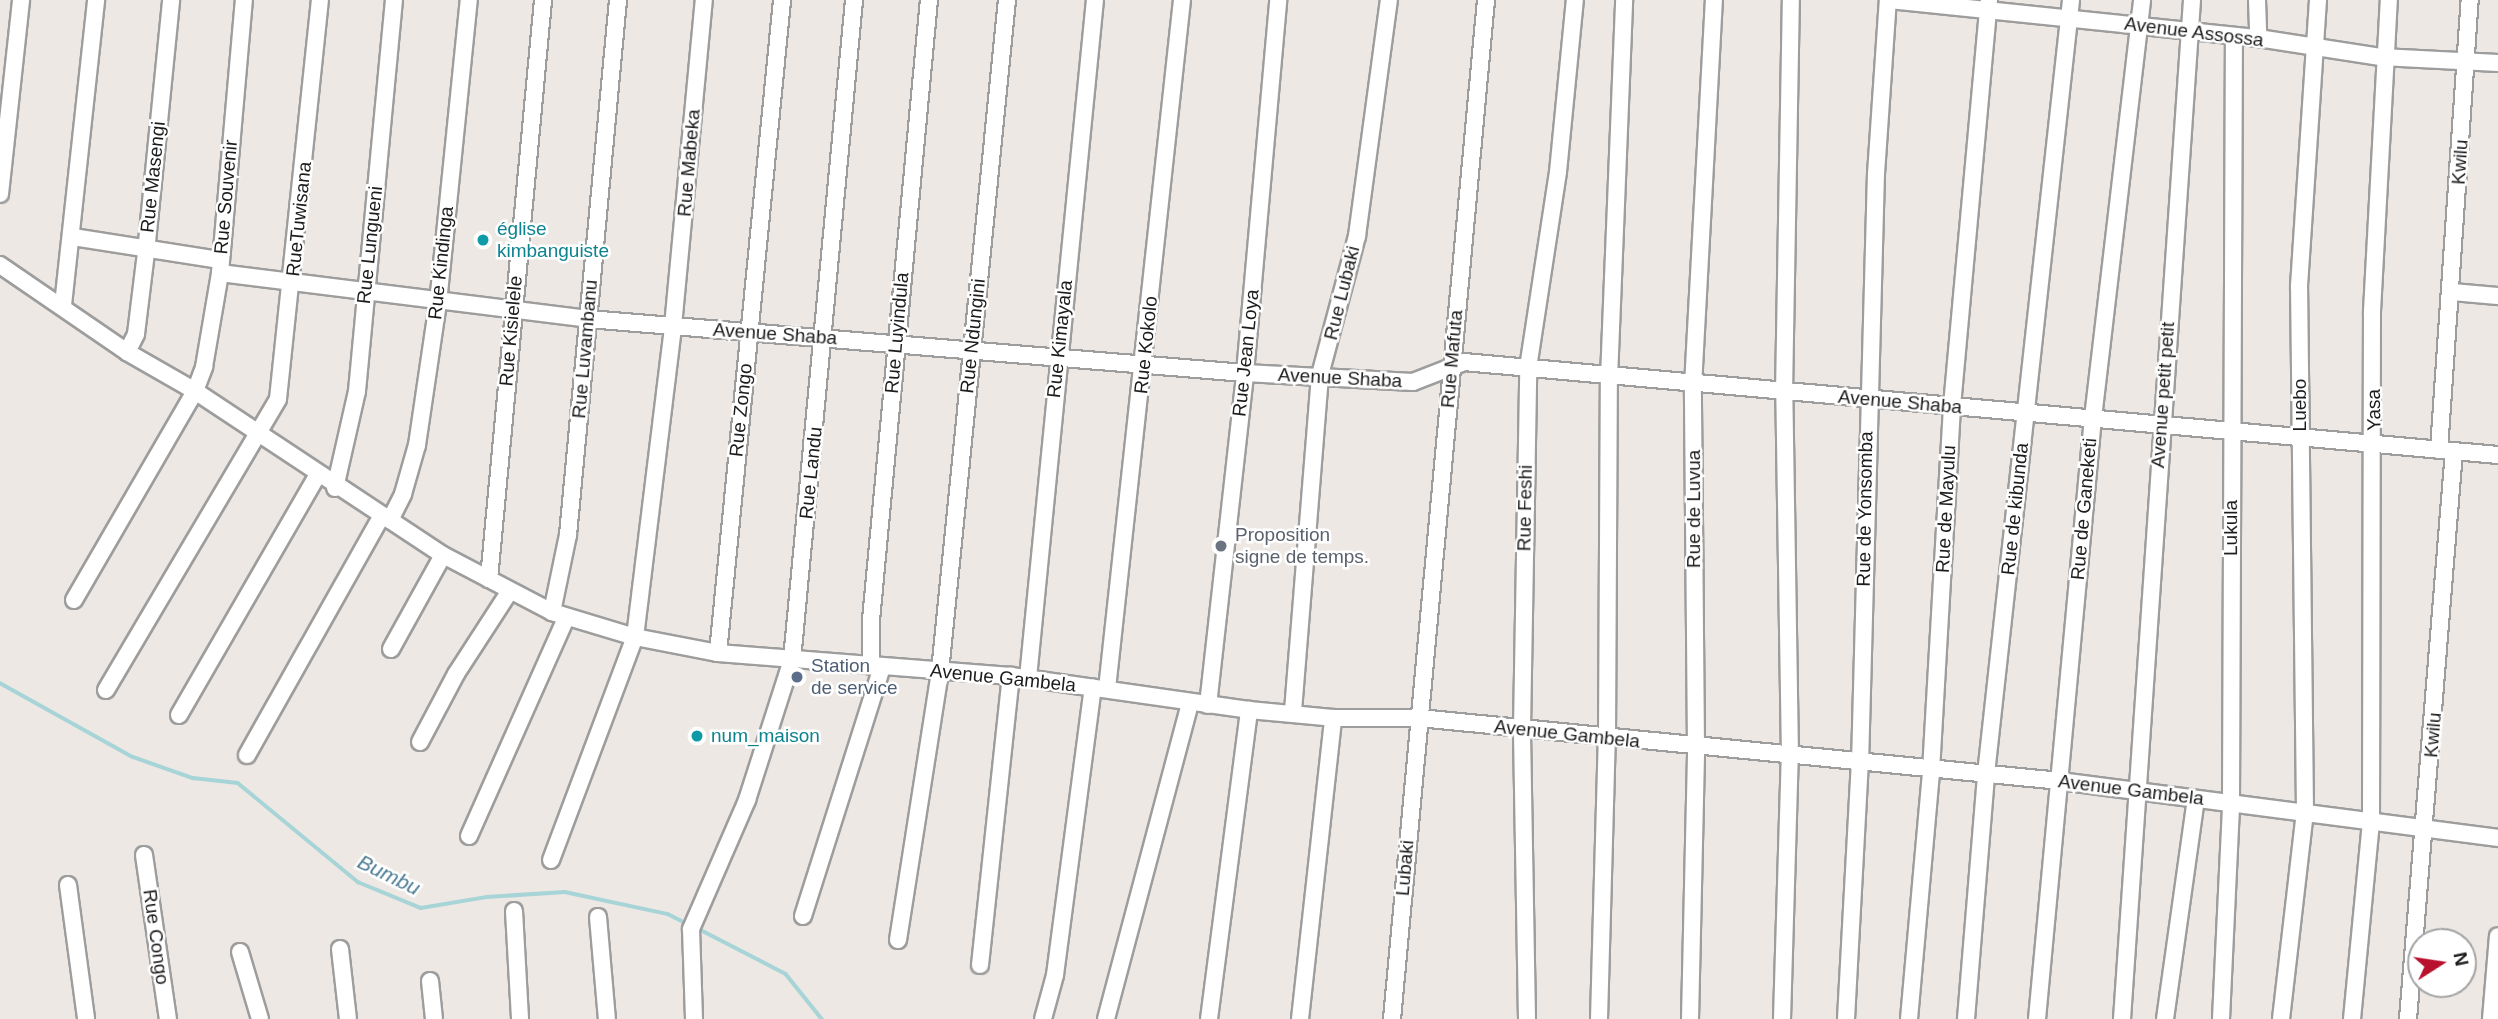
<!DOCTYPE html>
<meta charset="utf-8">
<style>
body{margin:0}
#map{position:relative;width:2498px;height:1019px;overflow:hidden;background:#ede8e3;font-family:Helvetica,sans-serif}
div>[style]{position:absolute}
.stream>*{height:3.5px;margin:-1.75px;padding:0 1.75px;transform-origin:1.75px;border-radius:1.75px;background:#a7d4d7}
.roads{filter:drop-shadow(2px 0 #9d9d9d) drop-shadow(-2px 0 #9d9d9d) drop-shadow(0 2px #9d9d9d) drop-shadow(0 -2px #9d9d9d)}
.minor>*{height:16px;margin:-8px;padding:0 8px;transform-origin:8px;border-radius:8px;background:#fff}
.dots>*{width:19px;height:19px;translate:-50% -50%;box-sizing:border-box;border:4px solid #fff;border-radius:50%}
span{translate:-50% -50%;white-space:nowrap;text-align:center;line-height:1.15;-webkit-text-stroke:5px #fff;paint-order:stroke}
.street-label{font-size:19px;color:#1c1c1c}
.culture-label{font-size:19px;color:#0d838f}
.left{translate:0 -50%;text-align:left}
.worship-label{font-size:19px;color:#5b616d}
.service-label{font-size:19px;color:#4e5e75}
.water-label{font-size:21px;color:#4c7c94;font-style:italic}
.north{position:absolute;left:2407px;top:928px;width:70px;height:70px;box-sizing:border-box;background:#fff;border:2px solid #a4a4a4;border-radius:50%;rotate:78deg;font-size:19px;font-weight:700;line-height:28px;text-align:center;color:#1c1c1c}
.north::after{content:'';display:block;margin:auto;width:24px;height:32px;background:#b8112d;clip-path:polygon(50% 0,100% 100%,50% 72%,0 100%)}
</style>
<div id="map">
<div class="stream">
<i style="left:0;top:683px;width:152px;rotate:29.1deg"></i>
<i style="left:133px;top:757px;width:64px;rotate:19.3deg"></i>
<i style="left:193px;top:778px;width:45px;rotate:6.3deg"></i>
<i style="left:238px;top:783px;width:156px;rotate:39.5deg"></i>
<i style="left:358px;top:882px;width:68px;rotate:22.4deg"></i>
<i style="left:421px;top:908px;width:67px;rotate:-9.5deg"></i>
<i style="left:487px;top:897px;width:78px;rotate:-3.7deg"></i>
<i style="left:565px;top:892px;width:105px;rotate:12.1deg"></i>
<i style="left:668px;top:914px;width:22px;rotate:27deg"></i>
<i style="left:695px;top:927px;width:102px;rotate:27.3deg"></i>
<i style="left:786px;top:974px;width:58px;rotate:51.3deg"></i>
</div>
<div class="roads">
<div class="minor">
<i style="left:1890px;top:0;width:370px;rotate:5.9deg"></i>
<i style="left:2258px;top:38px;width:124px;rotate:8.8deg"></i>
<i style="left:2381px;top:57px;width:117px;rotate:2.9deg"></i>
<i style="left:2257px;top:0;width:38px;rotate:88deg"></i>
<i style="left:0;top:194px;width:195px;rotate:-83.8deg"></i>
<i style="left:73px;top:237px;width:149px;rotate:8.9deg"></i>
<i style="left:0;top:265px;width:154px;rotate:34.4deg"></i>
<i style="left:127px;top:352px;width:78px;rotate:29.8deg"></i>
<i style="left:195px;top:391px;width:297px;rotate:33.5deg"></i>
<i style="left:443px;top:555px;width:123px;rotate:27.6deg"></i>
<i style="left:552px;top:612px;width:87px;rotate:16.8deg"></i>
<i style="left:635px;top:637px;width:85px;rotate:10.9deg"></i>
<i style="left:718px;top:653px;width:294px;rotate:4.5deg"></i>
<i style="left:1011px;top:676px;width:240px;rotate:8.1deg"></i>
<i style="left:1249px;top:710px;width:84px;rotate:5.4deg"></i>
<i style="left:1333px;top:718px;width:86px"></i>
<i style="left:1419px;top:718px;width:644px;rotate:5.61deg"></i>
<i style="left:2060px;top:781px;width:442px;rotate:7.4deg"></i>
<i style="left:220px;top:273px;width:371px;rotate:7.1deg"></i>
<i style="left:588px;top:319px;width:659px;rotate:4.7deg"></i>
<i style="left:1245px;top:373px;width:168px;rotate:3.1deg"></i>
<i style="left:1413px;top:382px;width:55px;rotate:-21.4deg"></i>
<i style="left:1464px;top:362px;width:1038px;rotate:5.14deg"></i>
<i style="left:2452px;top:292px;width:46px;rotate:5deg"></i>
<i style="left:63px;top:305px;width:307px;rotate:-83.8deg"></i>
<i style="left:127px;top:352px;width:20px;rotate:-63deg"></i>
<i style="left:136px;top:334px;width:83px;rotate:-83deg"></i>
<i style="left:146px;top:252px;width:253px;rotate:-84.3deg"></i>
<i style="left:2439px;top:450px;width:451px;rotate:-86.1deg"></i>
<i style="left:335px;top:488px;width:99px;rotate:-77.2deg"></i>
<i style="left:357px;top:391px;width:393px;rotate:-84.6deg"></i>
<i style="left:390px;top:520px;width:29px;rotate:-63deg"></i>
<i style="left:403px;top:494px;width:51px;rotate:-74.1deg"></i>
<i style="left:417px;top:445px;width:144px;rotate:-81.6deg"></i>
<i style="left:438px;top:303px;width:305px;rotate:-84.2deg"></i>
<i style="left:489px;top:579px;width:582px;rotate:-84.67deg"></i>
<i style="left:74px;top:600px;width:241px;rotate:-59.9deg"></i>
<i style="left:195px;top:391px;width:26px;rotate:-69deg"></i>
<i style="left:204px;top:367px;width:95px;rotate:-80.3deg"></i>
<i style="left:220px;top:273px;width:274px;rotate:-85deg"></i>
<i style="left:552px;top:612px;width:79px;rotate:-78.3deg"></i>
<i style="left:568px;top:535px;width:537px;rotate:-84.66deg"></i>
<i style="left:391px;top:649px;width:107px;rotate:-61deg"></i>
<i style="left:718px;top:653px;width:656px;rotate:-84.4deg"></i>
<i style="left:871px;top:666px;width:46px;rotate:-90deg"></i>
<i style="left:871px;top:620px;width:623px;rotate:-84.66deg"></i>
<i style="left:1028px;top:678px;width:681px;rotate:-84.36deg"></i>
<i style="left:1107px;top:689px;width:693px;rotate:-83.79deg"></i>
<i style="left:106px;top:690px;width:338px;rotate:-59.4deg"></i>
<i style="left:278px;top:399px;width:401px;rotate:-84deg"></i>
<i style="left:1208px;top:705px;width:334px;rotate:-83.6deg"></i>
<i style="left:1245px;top:373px;width:374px;rotate:-84.9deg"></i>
<i style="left:1293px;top:711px;width:337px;rotate:-85.4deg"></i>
<i style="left:1320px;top:375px;width:144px;rotate:-75.1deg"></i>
<i style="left:1357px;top:236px;width:238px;rotate:-82.3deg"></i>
<i style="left:179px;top:715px;width:278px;rotate:-60deg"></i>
<i style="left:420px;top:742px;width:77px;rotate:-62.1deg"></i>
<i style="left:456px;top:674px;width:99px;rotate:-57deg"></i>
<i style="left:247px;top:755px;width:275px;rotate:-60.6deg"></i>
<i style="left:469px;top:836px;width:239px;rotate:-66deg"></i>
<i style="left:144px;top:855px;width:166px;rotate:81.7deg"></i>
<i style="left:551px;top:860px;width:238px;rotate:-69.4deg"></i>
<i style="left:635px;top:637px;width:313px;rotate:-83deg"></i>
<i style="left:673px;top:326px;width:327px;rotate:-84.6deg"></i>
<i style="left:68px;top:885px;width:135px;rotate:82.3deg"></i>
<i style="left:514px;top:911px;width:108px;rotate:86.8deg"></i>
<i style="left:803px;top:916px;width:261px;rotate:-72.4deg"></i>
<i style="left:598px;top:917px;width:102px;rotate:85deg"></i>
<i style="left:898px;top:940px;width:271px;rotate:-81.1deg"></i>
<i style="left:940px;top:672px;width:675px;rotate:-84.31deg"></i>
<i style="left:340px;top:949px;width:70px;rotate:83.5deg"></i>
<i style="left:240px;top:952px;width:70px;rotate:73.4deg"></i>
<i style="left:980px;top:965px;width:291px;rotate:-83.9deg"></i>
<i style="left:430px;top:981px;width:38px;rotate:84deg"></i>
<i style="left:694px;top:1019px;width:90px;rotate:-91.9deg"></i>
<i style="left:691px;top:929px;width:141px;rotate:-66.5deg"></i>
<i style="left:747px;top:800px;width:147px;rotate:-72.2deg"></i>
<i style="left:792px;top:660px;width:663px;rotate:-84.63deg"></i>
<i style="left:1043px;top:1019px;width:46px;rotate:-74.7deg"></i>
<i style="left:1055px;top:975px;width:290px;rotate:-82.5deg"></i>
<i style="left:1106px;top:1019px;width:327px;rotate:-75.1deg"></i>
<i style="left:1209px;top:1019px;width:312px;rotate:-82.6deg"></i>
<i style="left:1300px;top:1019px;width:303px;rotate:-83.7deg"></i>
<i style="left:1392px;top:1019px;width:1023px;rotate:-84.73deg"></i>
<i style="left:1527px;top:1019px;width:290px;rotate:-91deg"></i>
<i style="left:1522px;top:729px;width:361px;rotate:-89deg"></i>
<i style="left:1528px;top:368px;width:198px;rotate:-81.3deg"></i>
<i style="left:1558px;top:172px;width:173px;rotate:-84.4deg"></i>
<i style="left:1599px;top:1019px;width:282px;rotate:-88.4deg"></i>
<i style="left:1607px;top:737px;width:359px;rotate:-89.7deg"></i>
<i style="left:1609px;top:378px;width:378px;rotate:-87.7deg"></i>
<i style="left:1690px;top:1019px;width:272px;rotate:-88.7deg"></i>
<i style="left:1696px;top:747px;width:361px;rotate:-90.5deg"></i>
<i style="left:1693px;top:386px;width:387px;rotate:-86.9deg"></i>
<i style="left:1782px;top:1019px;width:262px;rotate:-88.3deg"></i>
<i style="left:1790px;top:757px;width:364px;rotate:-90.9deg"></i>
<i style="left:1784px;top:393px;width:393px;rotate:-89deg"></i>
<i style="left:1846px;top:1019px;width:255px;rotate:-86.9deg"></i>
<i style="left:1860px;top:764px;width:590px;rotate:-88.45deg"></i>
<i style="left:1876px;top:174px;width:174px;rotate:-86.1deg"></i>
<i style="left:1909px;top:1019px;width:249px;rotate:-84.9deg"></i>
<i style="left:1931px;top:771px;width:366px;rotate:-86.7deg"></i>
<i style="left:1952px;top:406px;width:408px;rotate:-84.8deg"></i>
<i style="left:1966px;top:1019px;width:246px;rotate:-85.3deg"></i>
<i style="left:1986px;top:774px;width:779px;rotate:-83.73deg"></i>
<i style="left:2037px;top:1019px;width:604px;rotate:-84.68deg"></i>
<i style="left:2093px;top:418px;width:421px;rotate:-83.3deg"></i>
<i style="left:2122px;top:1019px;width:1021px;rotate:-86.07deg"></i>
<i style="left:2165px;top:1019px;width:222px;rotate:-82deg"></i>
<i style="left:2221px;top:1019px;width:216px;rotate:-87.3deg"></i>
<i style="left:2231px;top:803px;width:766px;rotate:-89.78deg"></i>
<i style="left:2281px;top:1019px;width:209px;rotate:-83.4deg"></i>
<i style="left:2305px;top:811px;width:525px;rotate:-90.65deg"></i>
<i style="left:2299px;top:286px;width:287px;rotate:-86.2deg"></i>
<i style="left:2352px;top:1019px;width:199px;rotate:-84.5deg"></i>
<i style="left:2371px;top:821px;width:510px;rotate:-89.89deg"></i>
<i style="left:2372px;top:311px;width:311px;rotate:-86.9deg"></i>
<i style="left:2408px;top:1019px;width:570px;rotate:-85.37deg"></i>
<i style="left:2491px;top:1019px;width:83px;rotate:-85.2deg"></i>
</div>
</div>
<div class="dots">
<i style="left:483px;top:240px;background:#0f9aa8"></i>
<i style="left:1221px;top:546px;background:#6b7280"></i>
<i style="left:797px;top:677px;background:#5c6f8a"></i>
<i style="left:697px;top:736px;background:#0f9aa8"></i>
</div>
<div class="street-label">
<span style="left:2194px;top:32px;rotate:7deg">Avenue Assossa</span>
<span style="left:2460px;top:162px;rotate:-86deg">Kwilu</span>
<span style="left:689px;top:163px;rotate:-85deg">Rue Mabeka</span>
<span style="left:153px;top:177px;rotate:-84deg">Rue Masengi</span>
<span style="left:226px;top:197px;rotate:-85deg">Rue Souvenir</span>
<span style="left:299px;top:219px;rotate:-84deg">RueTuwisana</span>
<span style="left:370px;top:245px;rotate:-84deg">Rue Lungueni</span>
<span style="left:441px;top:263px;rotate:-84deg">Rue Kindinga</span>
<span style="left:1342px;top:293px;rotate:-76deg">Rue Lubaki</span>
<span style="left:511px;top:331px;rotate:-85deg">Rue Kisielele</span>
<span style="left:897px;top:333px;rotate:-85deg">Rue Luyindula</span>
<span style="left:775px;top:334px;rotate:4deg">Avenue Shaba</span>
<span style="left:973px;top:336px;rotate:-84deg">Rue Ndungini</span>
<span style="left:1060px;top:339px;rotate:-84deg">Rue Kimayala</span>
<span style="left:1146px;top:345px;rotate:-84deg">Rue Kokolo</span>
<span style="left:585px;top:349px;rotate:-85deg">Rue Luvambanu</span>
<span style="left:1246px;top:353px;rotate:-84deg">Rue Jean Loya</span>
<span style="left:1452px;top:359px;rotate:-85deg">Rue Mafuta</span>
<span style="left:1340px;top:378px;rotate:3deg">Avenue Shaba</span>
<span style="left:2163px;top:395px;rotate:-86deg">Avenue petit petit</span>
<span style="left:1900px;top:402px;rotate:5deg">Avenue Shaba</span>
<span style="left:2300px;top:405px;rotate:-90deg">Luebo</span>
<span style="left:741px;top:410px;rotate:-84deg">Rue Zongo</span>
<span style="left:2374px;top:410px;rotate:-91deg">Yasa</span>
<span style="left:811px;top:473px;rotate:-84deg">Rue Landu</span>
<span style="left:1525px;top:508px;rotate:-89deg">Rue Feshi</span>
<span style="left:1694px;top:509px;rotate:-90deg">Rue de Luvua</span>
<span style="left:1865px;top:509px;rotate:-89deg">Rue de Yonsomba</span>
<span style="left:1946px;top:509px;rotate:-87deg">Rue de Mayulu</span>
<span style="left:2015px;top:509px;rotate:-84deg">Rue de kibunda</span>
<span style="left:2084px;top:509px;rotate:-85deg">Rue de Ganeketi</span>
<span style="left:2231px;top:528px;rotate:-90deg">Lukula</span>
<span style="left:1003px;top:678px;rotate:6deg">Avenue Gambela</span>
<span style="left:1567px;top:734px;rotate:6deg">Avenue Gambela</span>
<span style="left:2433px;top:735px;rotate:-85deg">Kwilu</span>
<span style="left:2131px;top:790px;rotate:7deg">Avenue Gambela</span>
<span style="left:1405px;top:868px;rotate:-85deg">Lubaki</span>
<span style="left:156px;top:937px;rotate:82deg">Rue Congo</span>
</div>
<div class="culture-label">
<span class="left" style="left:497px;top:240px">église<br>kimbanguiste</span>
<span class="left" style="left:711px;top:736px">num_maison</span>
</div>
<div class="worship-label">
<span class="left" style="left:1235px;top:546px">Proposition<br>signe de temps.</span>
</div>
<div class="service-label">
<span class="left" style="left:811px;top:677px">Station<br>de service</span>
</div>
<div class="water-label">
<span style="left:389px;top:875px;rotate:26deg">Bumbu</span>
</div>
<div class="north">N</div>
</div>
